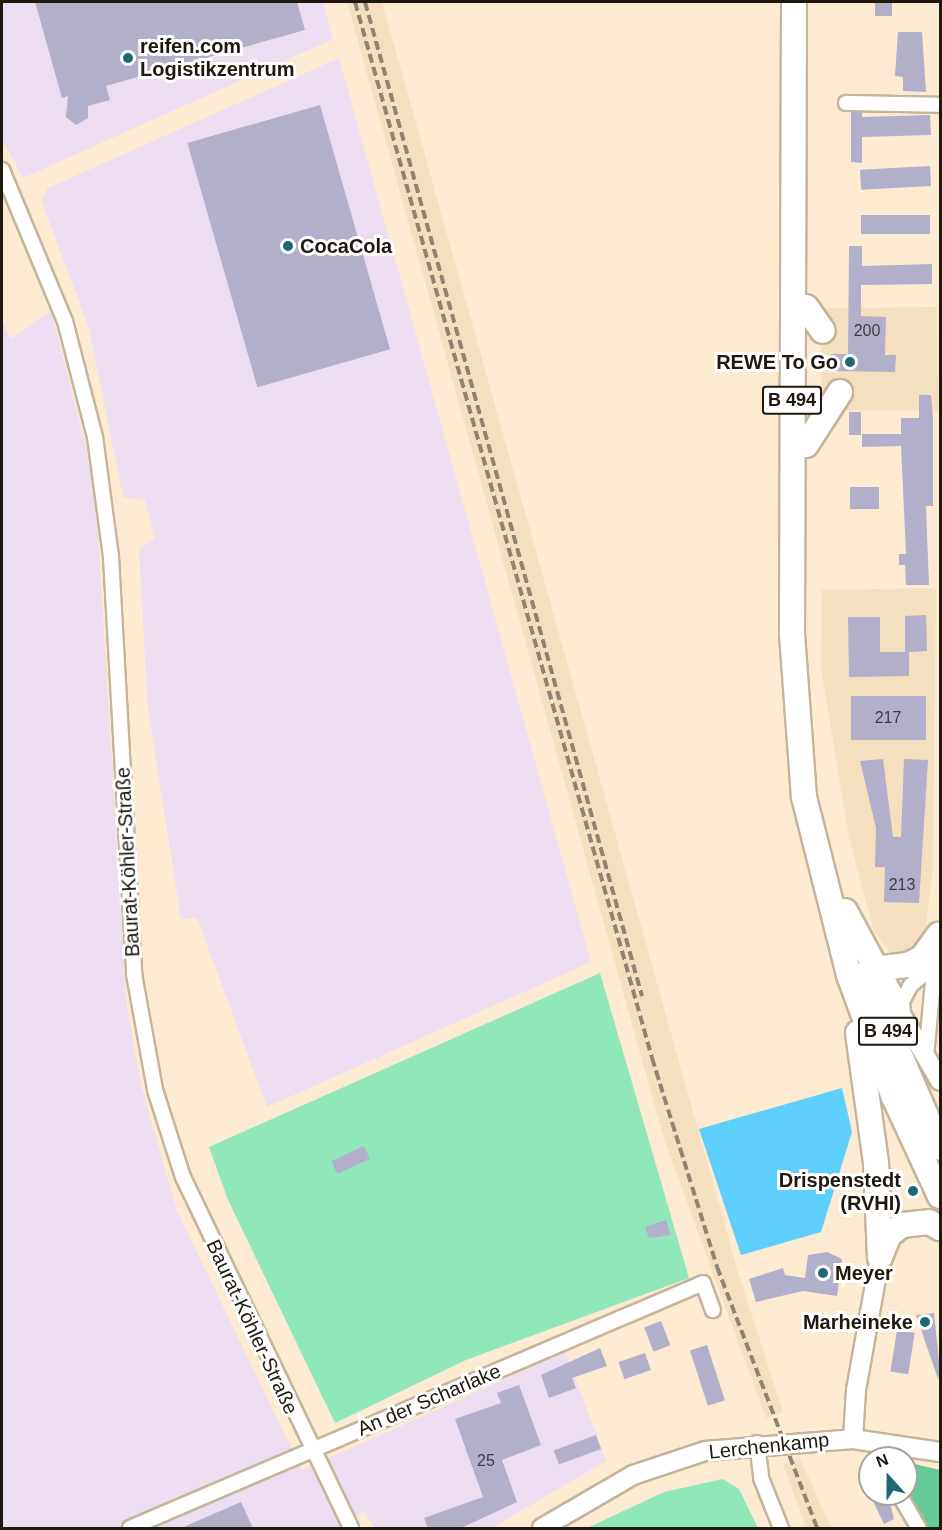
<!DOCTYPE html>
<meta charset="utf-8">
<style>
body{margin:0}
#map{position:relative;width:942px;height:1530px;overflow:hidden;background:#fcebd1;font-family:Helvetica,sans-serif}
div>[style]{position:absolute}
.built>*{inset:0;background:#f4dfbe}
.industrial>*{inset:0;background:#edddf0}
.green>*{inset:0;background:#90e7ba}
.forest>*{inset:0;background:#63ca98}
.water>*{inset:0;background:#5ecefd}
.building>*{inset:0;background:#b2afcb;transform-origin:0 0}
.roads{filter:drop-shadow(2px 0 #c4b49b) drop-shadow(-2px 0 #c4b49b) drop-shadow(0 2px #c4b49b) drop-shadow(0 -2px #c4b49b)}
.minor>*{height:14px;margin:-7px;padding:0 7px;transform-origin:7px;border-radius:7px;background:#fff}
.tertiary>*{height:18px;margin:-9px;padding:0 9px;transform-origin:9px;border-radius:9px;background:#fff}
.trunk>*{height:24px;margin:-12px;padding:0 12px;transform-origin:12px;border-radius:12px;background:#fff}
.rail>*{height:4px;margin-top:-2px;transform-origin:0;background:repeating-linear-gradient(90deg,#8f8472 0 9px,transparent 0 13.5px)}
.dots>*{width:16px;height:16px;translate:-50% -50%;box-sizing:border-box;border:3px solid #fff;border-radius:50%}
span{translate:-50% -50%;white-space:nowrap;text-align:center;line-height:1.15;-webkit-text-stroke:6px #fff;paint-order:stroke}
.number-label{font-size:16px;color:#433e3e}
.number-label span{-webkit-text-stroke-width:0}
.shield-label span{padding:2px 4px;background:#fff;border:2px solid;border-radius:4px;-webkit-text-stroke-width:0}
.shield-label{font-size:18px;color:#1e180f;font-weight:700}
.poi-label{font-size:20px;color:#1e180f;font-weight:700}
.left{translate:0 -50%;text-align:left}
.right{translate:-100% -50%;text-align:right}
.street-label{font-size:20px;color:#1e180f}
.frame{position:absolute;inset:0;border:3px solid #1e180f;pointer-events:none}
.north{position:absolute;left:858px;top:1446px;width:60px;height:60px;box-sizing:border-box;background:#fff;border:2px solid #a5a39f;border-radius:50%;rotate:339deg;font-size:16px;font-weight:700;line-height:24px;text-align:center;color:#1e180f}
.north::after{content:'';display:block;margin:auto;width:21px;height:27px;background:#206776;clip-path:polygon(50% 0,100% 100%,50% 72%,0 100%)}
</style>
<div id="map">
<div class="built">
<i style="clip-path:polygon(347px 2px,382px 2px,738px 1272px,783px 1412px,766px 1418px,664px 1139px)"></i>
<i style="clip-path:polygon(937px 307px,938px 411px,837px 410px,822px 398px,820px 308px)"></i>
<i style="clip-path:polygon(936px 588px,933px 869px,924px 940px,893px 956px,874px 931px,849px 838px,821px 668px,822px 590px)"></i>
<i style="clip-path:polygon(800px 1458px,831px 1528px,806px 1528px,783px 1464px)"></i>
</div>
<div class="industrial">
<i style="clip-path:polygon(2px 2px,323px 2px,333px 39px,23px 178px,2px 139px)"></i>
<i style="clip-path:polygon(339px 58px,591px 962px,267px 1107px,197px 918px,181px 919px,148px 709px,139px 550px,155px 538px,145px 500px,123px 497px,89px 328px,41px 200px,48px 188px)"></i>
<i style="clip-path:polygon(51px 311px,86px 446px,97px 516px,127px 1008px,142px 1089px,177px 1211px,302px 1470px,566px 1352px,606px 1461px,492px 1528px,375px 1528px,364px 1512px,337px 1528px,2px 1528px,2px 319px,10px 339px)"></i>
</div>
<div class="green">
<i style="clip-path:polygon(600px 973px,689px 1278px,466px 1360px,335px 1423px,228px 1200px,209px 1147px)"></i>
<i style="clip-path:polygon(723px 1479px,739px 1489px,758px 1528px,587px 1528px,664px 1492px)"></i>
</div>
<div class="forest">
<i style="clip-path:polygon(906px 1462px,940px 1470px,940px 1528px,927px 1528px,911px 1500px)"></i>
</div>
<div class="water">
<i style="clip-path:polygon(842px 1088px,852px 1132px,821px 1232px,741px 1255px,699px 1129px)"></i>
</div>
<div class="building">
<i style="clip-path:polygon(35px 2px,297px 2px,305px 30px,106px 86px,110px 100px,88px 106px,88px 118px,76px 125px,66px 117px,68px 96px,62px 98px)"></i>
<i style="left:875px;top:2px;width:17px;height:14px"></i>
<i style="clip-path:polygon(898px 32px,922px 32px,926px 92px,903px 91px,903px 77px,895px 76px)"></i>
<i style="left:320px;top:105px;width:254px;height:138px;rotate:74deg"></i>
<i style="clip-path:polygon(851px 112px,862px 112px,862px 117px,930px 115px,931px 135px,862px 137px,862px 163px,851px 162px)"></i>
<i style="left:930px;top:166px;width:20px;height:70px;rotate:87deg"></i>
<i style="left:930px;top:215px;width:19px;height:69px;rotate:90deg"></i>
<i style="clip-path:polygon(849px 246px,862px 246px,862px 266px,932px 264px,932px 284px,861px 285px,861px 316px,886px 317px,885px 355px,896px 355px,895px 372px,831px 371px,831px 354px,848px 354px)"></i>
<i style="clip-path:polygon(919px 395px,931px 395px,933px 418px,933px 506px,926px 506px,929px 585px,906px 585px,905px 565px,899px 565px,899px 554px,906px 554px,901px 446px,862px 447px,862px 434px,901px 434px,901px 418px,919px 418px)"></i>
<i style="left:849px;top:412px;width:12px;height:23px"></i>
<i style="left:879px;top:487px;width:22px;height:29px;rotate:90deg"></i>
<i style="clip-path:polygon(926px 615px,927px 651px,909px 652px,909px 676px,849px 677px,848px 617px,880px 617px,880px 652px,905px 652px,905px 616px)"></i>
<i style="left:851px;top:696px;width:75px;height:44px"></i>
<i style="clip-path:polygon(883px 759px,893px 837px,901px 837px,904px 759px,928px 760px,919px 903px,884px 902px,885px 867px,875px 867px,876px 828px,860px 761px)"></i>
<i style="left:364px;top:1146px;width:14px;height:36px;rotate:65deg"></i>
<i style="clip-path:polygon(666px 1220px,671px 1235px,649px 1238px,645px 1227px)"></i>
<i style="clip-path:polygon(827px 1252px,842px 1259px,837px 1296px,803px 1291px,756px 1302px,749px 1279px,783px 1268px,785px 1275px,805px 1278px,808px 1255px)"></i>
<i style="clip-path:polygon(934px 1313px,940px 1371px,938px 1379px,916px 1315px)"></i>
<i style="left:661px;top:1321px;width:26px;height:18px;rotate:69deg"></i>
<i style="left:897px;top:1330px;width:18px;height:42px;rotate:9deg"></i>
<i style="left:707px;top:1345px;width:58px;height:18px;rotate:72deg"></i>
<i style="clip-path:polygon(600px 1348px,607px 1366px,572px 1378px,576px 1388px,549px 1398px,541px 1375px)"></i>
<i style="left:645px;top:1353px;width:18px;height:28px;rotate:71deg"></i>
<i style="clip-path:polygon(519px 1385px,541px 1445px,502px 1460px,517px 1502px,461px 1528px,428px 1528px,424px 1518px,483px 1497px,455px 1419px,501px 1403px,497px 1393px)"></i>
<i style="left:596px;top:1435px;width:15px;height:45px;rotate:70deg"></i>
<i style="clip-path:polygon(888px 1494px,894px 1519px,884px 1524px,871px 1497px)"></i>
<i style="clip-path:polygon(241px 1502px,253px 1528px,181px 1528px)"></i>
</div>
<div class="roads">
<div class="minor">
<i style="left:846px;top:103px;width:94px;rotate:1.2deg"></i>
<i style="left:2px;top:170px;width:164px;rotate:67.4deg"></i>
<i style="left:65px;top:321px;width:120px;rotate:75.5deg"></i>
<i style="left:95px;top:437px;width:121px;rotate:82.4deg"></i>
<i style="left:111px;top:557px;width:418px;rotate:86.8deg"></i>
<i style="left:134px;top:974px;width:118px;rotate:79.7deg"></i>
<i style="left:155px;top:1090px;width:91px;rotate:72.2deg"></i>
<i style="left:183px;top:1177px;width:389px;rotate:64.4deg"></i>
<i style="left:898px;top:1009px;width:27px;rotate:-62deg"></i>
<i style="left:911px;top:985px;width:26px;rotate:-40deg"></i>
<i style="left:926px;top:1057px;width:108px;rotate:-84.7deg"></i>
<i style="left:757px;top:1443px;width:35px;rotate:83deg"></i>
<i style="left:761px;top:1478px;width:54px;rotate:68.2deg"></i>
<i style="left:899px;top:1494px;width:39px;rotate:60deg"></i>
<i style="left:130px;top:1528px;width:623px;rotate:-23.15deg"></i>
<i style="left:703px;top:1283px;width:29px;rotate:70deg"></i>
</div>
<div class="tertiary">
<i style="left:898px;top:1009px;width:83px;rotate:59.7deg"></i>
<i style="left:853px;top:1439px;width:49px;rotate:-86.5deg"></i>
<i style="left:856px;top:1390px;width:135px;rotate:-79.8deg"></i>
<i style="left:542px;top:1528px;width:105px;rotate:-30.2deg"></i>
<i style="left:633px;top:1475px;width:76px;rotate:-18.4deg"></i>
<i style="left:705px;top:1451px;width:148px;rotate:-4.6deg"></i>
<i style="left:853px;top:1439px;width:88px;rotate:8.5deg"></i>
</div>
<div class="trunk">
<i style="left:794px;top:2px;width:632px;rotate:90.18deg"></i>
<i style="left:792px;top:634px;width:163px;rotate:85.8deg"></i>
<i style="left:804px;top:797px;width:184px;rotate:75.8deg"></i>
<i style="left:849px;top:975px;width:130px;rotate:69.8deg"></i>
<i style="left:894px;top:1097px;width:109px;rotate:65.1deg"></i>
<i style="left:806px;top:307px;width:29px;rotate:55deg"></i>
<i style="left:806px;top:445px;width:63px;rotate:-57.3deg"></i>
<i style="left:845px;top:911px;width:111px;rotate:61.6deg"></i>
<i style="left:874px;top:969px;width:34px;rotate:-7deg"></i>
<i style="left:908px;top:965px;width:16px;rotate:-27deg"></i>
<i style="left:922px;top:958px;width:29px;rotate:-54deg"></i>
<i style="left:865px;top:974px;width:189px;rotate:66.7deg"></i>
<i style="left:858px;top:1033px;width:131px;rotate:82.1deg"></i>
<i style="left:876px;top:1163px;width:94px;rotate:87.6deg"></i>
<i style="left:880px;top:1257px;width:24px;rotate:-68deg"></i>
<i style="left:889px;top:1235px;width:16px;rotate:-38deg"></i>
<i style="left:902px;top:1225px;width:27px;rotate:-6deg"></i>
<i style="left:929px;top:1222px;width:13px;rotate:29deg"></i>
</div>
</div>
<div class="rail">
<i style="left:355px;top:2px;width:1097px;rotate:74.29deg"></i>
<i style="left:652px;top:1058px;width:219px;rotate:72.7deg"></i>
<i style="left:717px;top:1267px;width:280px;rotate:69deg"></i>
<i style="left:365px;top:2px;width:1032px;rotate:74.43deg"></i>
</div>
<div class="dots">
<i style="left:128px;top:58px;background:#206776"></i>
<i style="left:288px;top:246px;background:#206776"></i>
<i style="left:850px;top:362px;background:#206776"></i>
<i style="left:913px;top:1191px;background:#206776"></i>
<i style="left:823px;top:1273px;background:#206776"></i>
<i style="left:925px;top:1322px;background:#206776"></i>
</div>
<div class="number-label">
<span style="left:867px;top:331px">200</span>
<span style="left:888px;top:718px">217</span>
<span style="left:902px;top:885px">213</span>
<span style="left:486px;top:1461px">25</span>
</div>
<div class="shield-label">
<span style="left:792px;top:400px">B 494</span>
<span style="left:888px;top:1031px">B 494</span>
</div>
<div class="poi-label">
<span class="left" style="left:140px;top:58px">reifen.com<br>Logistikzentrum</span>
<span class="left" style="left:300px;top:246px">CocaCola</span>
<span class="right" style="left:838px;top:362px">REWE To Go</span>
<span class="right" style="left:901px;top:1192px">Drispenstedt<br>(RVHI)</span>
<span class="left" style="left:835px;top:1273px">Meyer</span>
<span class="right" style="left:913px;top:1322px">Marheineke</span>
</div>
<div class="street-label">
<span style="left:128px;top:862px;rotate:-93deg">Baurat-Köhler-Straße</span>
<span style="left:252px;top:1327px;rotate:65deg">Baurat-Köhler-Straße</span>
<span style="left:429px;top:1400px;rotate:-23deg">An der Scharlake</span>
<span style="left:769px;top:1446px;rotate:-6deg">Lerchenkamp</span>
</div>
<div class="frame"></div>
<div class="north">N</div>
</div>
